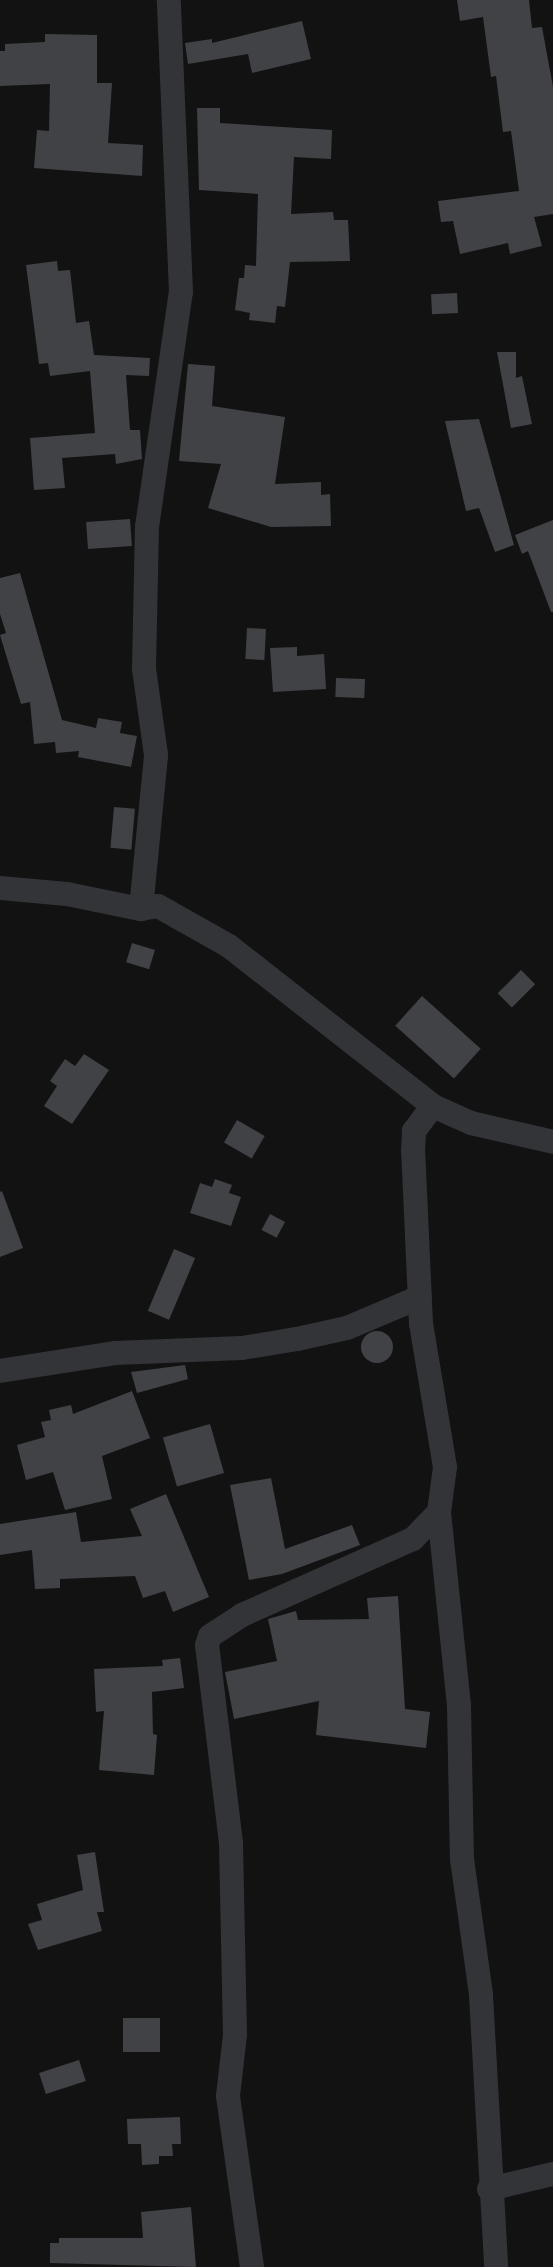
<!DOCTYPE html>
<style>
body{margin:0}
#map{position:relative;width:553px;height:2267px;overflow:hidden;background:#121213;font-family:"Fira Sans Condensed",sans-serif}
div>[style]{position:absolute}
.building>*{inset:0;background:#414246;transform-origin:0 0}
.round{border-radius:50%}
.minor>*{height:24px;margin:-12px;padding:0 12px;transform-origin:12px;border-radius:12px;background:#333438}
span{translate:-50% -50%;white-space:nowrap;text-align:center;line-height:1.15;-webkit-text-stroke:4.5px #0d0d0e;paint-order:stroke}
</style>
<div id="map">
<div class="building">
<i style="clip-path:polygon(457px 0,529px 0,532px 28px,542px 27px,553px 87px,553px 214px,534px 217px,542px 246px,510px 254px,508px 243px,460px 254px,453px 221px,441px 222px,438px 201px,519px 191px,511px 131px,503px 132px,496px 76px,491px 77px,483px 17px,460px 21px)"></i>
<i style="clip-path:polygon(302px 21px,311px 59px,252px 73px,248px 54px,188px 64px,185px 43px,212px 39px,212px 43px)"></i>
<i style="clip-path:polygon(45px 34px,97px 35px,97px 83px,112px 83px,108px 143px,143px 145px,142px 176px,34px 168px,37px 130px,49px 131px,50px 84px,0 86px,0 51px,5px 51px,5px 44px,45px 42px)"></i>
<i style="clip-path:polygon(197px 108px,220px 108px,220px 123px,332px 130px,331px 159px,294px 157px,291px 214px,333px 212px,334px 220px,348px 220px,350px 261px,290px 262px,285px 307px,277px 306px,275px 323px,249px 320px,250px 313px,235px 310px,239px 278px,244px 278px,245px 265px,256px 266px,258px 194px,199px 190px)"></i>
<i style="clip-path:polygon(57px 261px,58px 271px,70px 270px,76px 323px,89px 321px,94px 355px,150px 358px,149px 376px,126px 375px,130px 430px,140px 430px,142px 459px,116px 464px,115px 454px,62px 458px,65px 488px,34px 490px,30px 438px,95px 433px,90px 371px,50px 376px,48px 363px,39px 364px,26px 265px)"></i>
<i style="left:457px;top:293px;width:20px;height:26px;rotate:87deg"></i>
<i style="clip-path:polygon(497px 352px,516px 352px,516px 378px,522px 376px,532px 424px,511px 428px)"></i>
<i style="clip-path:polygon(188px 364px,215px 366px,212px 406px,285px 417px,275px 484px,321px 482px,321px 495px,330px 494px,331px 526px,271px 527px,208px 508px,221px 464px,179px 461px)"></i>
<i style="clip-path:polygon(479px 419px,514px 545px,495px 552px,479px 508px,466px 511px,445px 421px)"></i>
<i style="left:130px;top:519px;width:27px;height:44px;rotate:86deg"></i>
<i style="clip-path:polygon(553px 520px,553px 612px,551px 612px,528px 551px,522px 554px,515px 535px)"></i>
<i style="clip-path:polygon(20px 573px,62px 720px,96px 728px,98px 718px,122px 722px,120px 733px,137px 736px,131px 767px,78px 757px,79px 751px,56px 753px,55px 742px,34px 744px,30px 702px,21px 704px,0 635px,6px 633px,0 614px,0 578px)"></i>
<i style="left:247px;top:628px;width:19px;height:31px;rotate:3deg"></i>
<i style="clip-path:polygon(297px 647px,297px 656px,324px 654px,326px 689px,273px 692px,270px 648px)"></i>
<i style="left:336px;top:678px;width:29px;height:19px;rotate:2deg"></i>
<i style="left:114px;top:807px;width:21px;height:41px;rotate:5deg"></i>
<i style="left:132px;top:943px;width:24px;height:20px;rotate:17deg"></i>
<i style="left:521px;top:970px;width:20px;height:33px;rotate:45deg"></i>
<i style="left:422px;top:996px;width:79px;height:40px;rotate:42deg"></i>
<i style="clip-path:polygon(84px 1054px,109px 1070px,72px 1124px,44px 1106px,57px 1086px,50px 1081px,65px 1059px,75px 1066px)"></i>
<i style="left:237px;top:1120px;width:32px;height:26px;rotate:30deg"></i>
<i style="clip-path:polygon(215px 1179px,232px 1185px,229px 1193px,241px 1197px,231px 1226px,190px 1213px,200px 1183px,212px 1187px)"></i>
<i style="clip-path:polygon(2px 1191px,23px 1248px,0 1257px,0 1192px)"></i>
<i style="left:270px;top:1214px;width:17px;height:18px;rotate:28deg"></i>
<i style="left:174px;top:1249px;width:23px;height:67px;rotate:23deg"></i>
<i class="round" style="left:361px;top:1331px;width:32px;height:32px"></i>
<i style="clip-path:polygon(185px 1365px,188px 1379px,137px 1393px,131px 1372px)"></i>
<i style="clip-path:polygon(132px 1391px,150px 1438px,102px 1456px,112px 1499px,65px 1510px,53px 1472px,26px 1480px,17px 1445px,45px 1437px,41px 1422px,51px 1420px,49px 1410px,71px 1405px,73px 1414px)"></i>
<i style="left:210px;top:1424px;width:51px;height:49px;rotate:74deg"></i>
<i style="clip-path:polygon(271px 1478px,285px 1549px,352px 1525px,360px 1545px,282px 1574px,249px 1580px,230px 1485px)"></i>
<i style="clip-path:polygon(166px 1494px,209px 1597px,173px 1612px,165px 1591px,143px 1598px,135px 1576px,60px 1579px,60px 1588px,35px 1589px,32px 1550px,0 1555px,0 1524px,76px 1512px,81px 1542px,142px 1536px,130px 1509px)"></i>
<i style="clip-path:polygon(398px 1596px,405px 1709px,430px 1712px,426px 1748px,316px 1735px,319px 1701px,234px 1719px,225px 1672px,277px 1661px,268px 1619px,296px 1611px,298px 1620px,369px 1619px,367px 1598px)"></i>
<i style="clip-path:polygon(180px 1658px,184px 1688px,152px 1692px,153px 1734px,157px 1735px,154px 1775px,99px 1770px,104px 1711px,96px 1712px,94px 1669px,163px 1666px,162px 1660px)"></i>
<i style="clip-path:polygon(95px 1852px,104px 1912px,97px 1912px,102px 1931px,38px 1950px,28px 1924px,42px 1920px,37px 1904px,83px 1890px,77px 1855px)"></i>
<i style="left:160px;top:2018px;width:34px;height:37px;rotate:90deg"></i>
<i style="left:79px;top:2060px;width:22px;height:42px;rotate:72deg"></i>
<i style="clip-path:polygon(180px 2117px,181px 2144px,172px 2144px,173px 2156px,159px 2156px,159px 2164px,142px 2165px,141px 2144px,128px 2144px,127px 2119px)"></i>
<i style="clip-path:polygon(191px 2207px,196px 2267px,50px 2263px,50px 2243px,59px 2243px,59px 2238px,143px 2238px,141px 2212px)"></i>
</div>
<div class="minor">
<i style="left:0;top:888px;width:67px;rotate:5.1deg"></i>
<i style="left:67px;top:894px;width:76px;rotate:11.5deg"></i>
<i style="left:141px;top:909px;width:17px;rotate:-10deg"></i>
<i style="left:158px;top:906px;width:81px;rotate:29.4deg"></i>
<i style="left:229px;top:946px;width:259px;rotate:38.1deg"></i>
<i style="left:433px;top:1106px;width:42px;rotate:24.1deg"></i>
<i style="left:471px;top:1123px;width:84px;rotate:13deg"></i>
<i style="left:141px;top:909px;width:155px;rotate:-84.4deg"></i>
<i style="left:156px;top:755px;width:87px;rotate:-97.9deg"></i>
<i style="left:144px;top:669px;width:142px;rotate:-88.8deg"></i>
<i style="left:147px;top:527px;width:237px;rotate:-81.8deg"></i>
<i style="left:181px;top:292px;width:292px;rotate:-92.4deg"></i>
<i style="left:0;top:1371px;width:116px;rotate:-8.9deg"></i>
<i style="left:115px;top:1353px;width:127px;rotate:-2.3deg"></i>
<i style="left:242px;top:1348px;width:56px;rotate:-9.3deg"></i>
<i style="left:297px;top:1339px;width:51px;rotate:-12.4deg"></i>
<i style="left:347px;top:1328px;width:79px;rotate:-23deg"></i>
<i style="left:439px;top:1512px;width:195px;rotate:84.1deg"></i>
<i style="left:459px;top:1706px;width:153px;rotate:88.9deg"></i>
<i style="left:462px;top:1859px;width:137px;rotate:82deg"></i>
<i style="left:481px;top:1995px;width:272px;rotate:86.8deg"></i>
<i style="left:489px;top:2189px;width:66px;rotate:-13.2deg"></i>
<i style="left:252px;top:2267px;width:173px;rotate:-98deg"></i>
<i style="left:228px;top:2096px;width:61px;rotate:-83.5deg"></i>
<i style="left:235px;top:2035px;width:192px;rotate:-91.2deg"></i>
<i style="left:231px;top:1843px;width:199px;rotate:-96.9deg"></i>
<i style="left:207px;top:1645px;width:9px;rotate:-72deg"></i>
<i style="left:210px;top:1636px;width:38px;rotate:-33deg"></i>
<i style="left:242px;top:1615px;width:187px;rotate:-24deg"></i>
<i style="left:413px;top:1539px;width:37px;rotate:-46deg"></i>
<i style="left:439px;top:1512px;width:45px;rotate:-82.4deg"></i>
<i style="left:445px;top:1467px;width:145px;rotate:-99.5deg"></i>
<i style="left:421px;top:1324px;width:173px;rotate:-92.6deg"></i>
<i style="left:413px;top:1151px;width:20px;rotate:-87deg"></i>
<i style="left:414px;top:1131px;width:31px;rotate:-53deg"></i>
</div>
</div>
